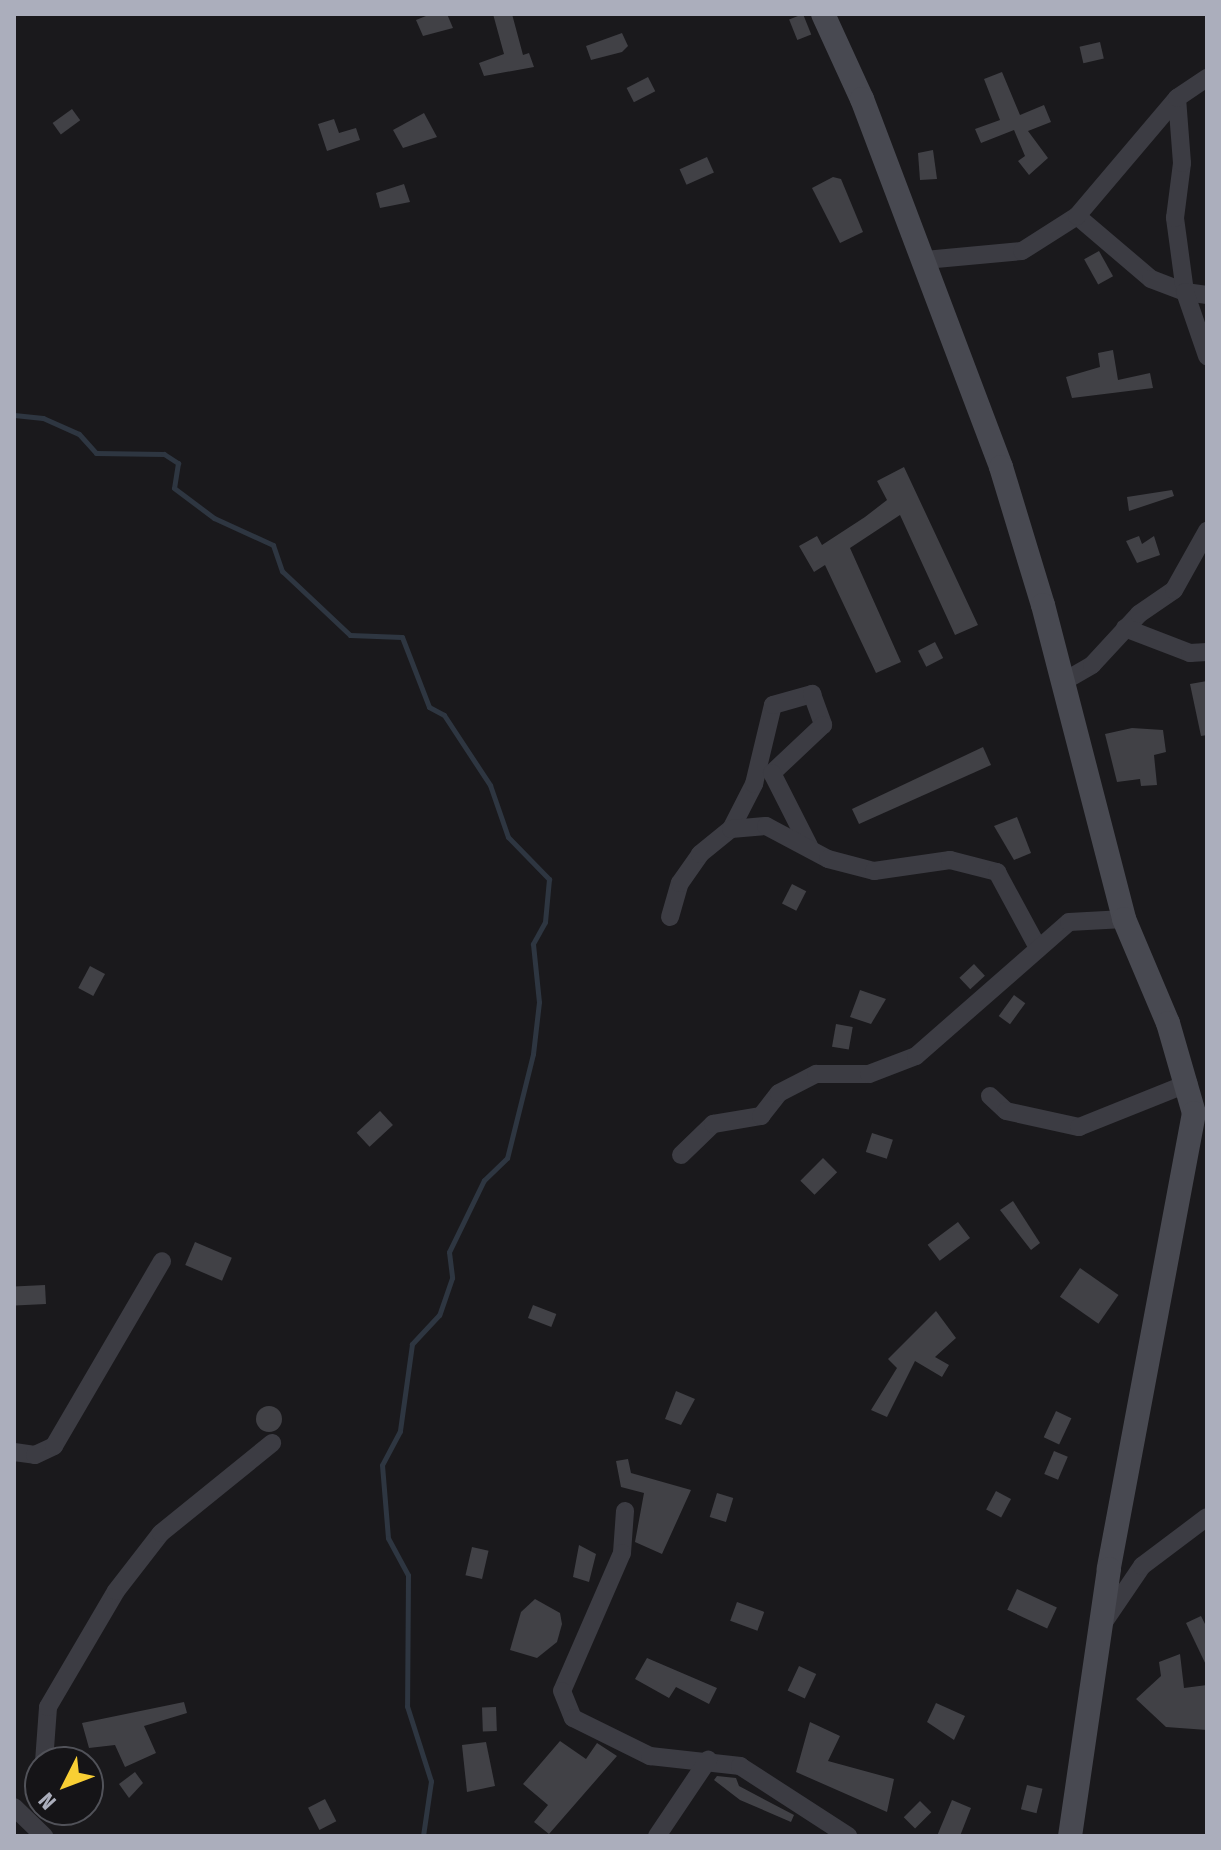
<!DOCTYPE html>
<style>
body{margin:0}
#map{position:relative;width:1221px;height:1850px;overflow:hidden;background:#1a191c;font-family:"Fira Sans Condensed",sans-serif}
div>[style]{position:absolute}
.stream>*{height:5px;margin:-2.5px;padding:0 2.5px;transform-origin:2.5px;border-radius:2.5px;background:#2e3641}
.building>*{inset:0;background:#414146;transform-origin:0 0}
.round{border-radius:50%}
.street>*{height:18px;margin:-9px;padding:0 9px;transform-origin:9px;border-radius:9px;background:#3c3c43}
.secondary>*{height:24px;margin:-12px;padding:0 12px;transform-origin:12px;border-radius:12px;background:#484951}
span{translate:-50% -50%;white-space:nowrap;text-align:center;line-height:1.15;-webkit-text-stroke:8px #151417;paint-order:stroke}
.frame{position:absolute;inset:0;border:16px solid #abaebc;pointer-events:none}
.north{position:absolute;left:24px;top:1746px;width:80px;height:80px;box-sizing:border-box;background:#151417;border:2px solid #515259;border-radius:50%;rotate:228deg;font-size:22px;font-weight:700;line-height:32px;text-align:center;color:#abaebc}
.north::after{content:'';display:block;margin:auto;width:28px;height:36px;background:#f9cf34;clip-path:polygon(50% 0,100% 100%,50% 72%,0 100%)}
</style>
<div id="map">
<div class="stream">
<i style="left:14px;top:415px;width:29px;rotate:6deg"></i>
<i style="left:43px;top:418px;width:39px;rotate:24deg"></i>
<i style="left:79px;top:434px;width:25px;rotate:48deg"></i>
<i style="left:96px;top:453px;width:68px;rotate:0.8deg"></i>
<i style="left:164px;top:454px;width:17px;rotate:33deg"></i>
<i style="left:178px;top:463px;width:25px;rotate:99deg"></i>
<i style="left:174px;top:488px;width:50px;rotate:36.9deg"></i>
<i style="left:214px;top:518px;width:65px;rotate:24.6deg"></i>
<i style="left:273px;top:545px;width:28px;rotate:71deg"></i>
<i style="left:282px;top:571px;width:93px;rotate:43.3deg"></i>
<i style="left:350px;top:635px;width:52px;rotate:2.2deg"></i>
<i style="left:402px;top:637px;width:75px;rotate:68.9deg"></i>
<i style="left:429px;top:707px;width:17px;rotate:28deg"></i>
<i style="left:444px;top:715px;width:84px;rotate:56.7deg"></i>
<i style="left:490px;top:785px;width:55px;rotate:70.9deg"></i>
<i style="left:508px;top:837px;width:59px;rotate:45.7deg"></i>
<i style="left:549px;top:879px;width:43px;rotate:95.3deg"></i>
<i style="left:545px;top:922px;width:25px;rotate:119deg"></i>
<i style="left:533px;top:944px;width:58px;rotate:84.1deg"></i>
<i style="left:539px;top:1002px;width:52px;rotate:96.6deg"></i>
<i style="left:533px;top:1054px;width:107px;rotate:104deg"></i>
<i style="left:507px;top:1158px;width:32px;rotate:136deg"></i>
<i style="left:484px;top:1180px;width:80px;rotate:115.9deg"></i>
<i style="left:449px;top:1252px;width:26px;rotate:83deg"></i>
<i style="left:452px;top:1278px;width:39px;rotate:109deg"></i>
<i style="left:439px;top:1315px;width:40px;rotate:133deg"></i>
<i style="left:412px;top:1344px;width:88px;rotate:97.9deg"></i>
<i style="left:400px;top:1431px;width:38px;rotate:118deg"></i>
<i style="left:382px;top:1465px;width:73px;rotate:85.3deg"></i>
<i style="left:388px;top:1538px;width:42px;rotate:61.6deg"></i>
<i style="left:408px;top:1575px;width:131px;rotate:90.4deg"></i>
<i style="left:407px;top:1706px;width:79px;rotate:72.3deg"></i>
<i style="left:431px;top:1781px;width:56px;rotate:98.3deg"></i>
</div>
<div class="building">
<i style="clip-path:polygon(431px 14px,447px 14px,453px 28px,423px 36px,416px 20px)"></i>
<i style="clip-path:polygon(493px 14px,512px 14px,523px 55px,529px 53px,534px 67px,484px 76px,479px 63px,504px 54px)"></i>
<i style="left:803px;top:14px;width:22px;height:15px;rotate:68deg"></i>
<i style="clip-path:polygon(622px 33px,628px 46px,622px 52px,591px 60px,586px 46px)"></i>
<i style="left:1100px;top:42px;width:17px;height:21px;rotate:77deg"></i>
<i style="clip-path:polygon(1002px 72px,1020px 115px,1044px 105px,1051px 122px,1028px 131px,1048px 158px,1029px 175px,1018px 161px,1025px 156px,1014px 130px,981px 143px,975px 129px,1000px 120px,984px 79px)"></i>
<i style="left:648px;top:77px;width:16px;height:24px;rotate:63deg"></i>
<i style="left:72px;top:109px;width:14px;height:24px;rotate:54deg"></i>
<i style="clip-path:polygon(424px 113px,437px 137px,403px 148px,393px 130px)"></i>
<i style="clip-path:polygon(334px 119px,339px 133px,356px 128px,360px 140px,327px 151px,318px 124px)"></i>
<i style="clip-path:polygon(933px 150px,937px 179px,920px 180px,918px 153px)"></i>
<i style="left:707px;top:157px;width:17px;height:30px;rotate:66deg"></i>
<i style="clip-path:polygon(833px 177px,841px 179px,863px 232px,840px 243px,812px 188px)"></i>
<i style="clip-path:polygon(404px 184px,410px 202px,380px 208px,376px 193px)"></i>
<i style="left:1099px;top:251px;width:29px;height:17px;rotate:61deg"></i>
<i style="clip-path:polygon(1113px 350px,1118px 380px,1150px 373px,1153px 388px,1072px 398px,1066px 377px,1100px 367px,1098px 353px)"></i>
<i style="clip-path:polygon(904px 467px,978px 625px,955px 635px,900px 515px,850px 548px,901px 662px,876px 673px,825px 565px,814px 572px,799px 546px,817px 536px,822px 545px,865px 517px,887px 500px,877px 481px)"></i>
<i style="clip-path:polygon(1172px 490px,1174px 496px,1129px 511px,1127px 497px)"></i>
<i style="clip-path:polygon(1139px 536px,1142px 544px,1154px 536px,1160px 555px,1137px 563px,1126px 541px)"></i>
<i style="left:935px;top:642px;width:18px;height:19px;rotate:63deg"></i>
<i style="clip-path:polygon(1207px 681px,1207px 735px,1201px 736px,1190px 684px)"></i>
<i style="clip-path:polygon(1132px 728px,1163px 730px,1166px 752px,1154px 755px,1157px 785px,1141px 786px,1140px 779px,1117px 782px,1105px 734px)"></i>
<i style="clip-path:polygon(983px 747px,991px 765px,859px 824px,852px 809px)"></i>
<i style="clip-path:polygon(1017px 817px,1031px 853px,1014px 860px,994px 826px)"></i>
<i style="left:792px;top:884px;width:16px;height:22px;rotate:27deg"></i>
<i style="left:974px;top:964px;width:16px;height:20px;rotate:47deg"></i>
<i style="left:90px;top:966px;width:17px;height:25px;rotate:28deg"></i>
<i style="clip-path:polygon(860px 990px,886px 999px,871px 1024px,850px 1017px)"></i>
<i style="left:1014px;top:995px;width:14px;height:26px;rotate:36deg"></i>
<i style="left:836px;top:1024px;width:17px;height:23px;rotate:10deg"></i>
<i style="left:380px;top:1111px;width:19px;height:32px;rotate:47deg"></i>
<i style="left:872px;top:1133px;width:22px;height:20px;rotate:18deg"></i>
<i style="left:823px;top:1158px;width:20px;height:32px;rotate:45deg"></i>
<i style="clip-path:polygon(1013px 1201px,1040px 1243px,1031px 1250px,1000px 1210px)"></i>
<i style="left:958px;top:1222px;width:20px;height:38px;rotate:53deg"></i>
<i style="left:195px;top:1242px;width:40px;height:25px;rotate:23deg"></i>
<i style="left:1080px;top:1268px;width:47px;height:35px;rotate:35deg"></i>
<i style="left:45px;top:1285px;width:19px;height:31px;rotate:87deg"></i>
<i style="left:533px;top:1305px;width:25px;height:14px;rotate:21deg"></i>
<i style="clip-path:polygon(936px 1311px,956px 1338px,935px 1357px,949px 1365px,942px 1377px,915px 1361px,887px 1417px,871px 1410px,897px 1368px,888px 1359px)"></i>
<i style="clip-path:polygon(676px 1391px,695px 1399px,681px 1425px,665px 1419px)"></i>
<i class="round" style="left:256px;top:1406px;width:26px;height:26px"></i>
<i style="left:1056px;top:1411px;width:17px;height:29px;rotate:25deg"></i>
<i style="left:1054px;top:1451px;width:15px;height:25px;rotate:23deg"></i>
<i style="clip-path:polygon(628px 1459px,631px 1473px,691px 1490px,662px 1554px,635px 1542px,644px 1493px,621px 1487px,616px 1461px)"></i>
<i style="left:996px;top:1491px;width:17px;height:21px;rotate:28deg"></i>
<i style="left:717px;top:1493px;width:17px;height:25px;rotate:17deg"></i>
<i style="clip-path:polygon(579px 1545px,596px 1554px,589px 1582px,573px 1577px)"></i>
<i style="left:472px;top:1547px;width:17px;height:29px;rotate:13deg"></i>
<i style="left:1017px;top:1589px;width:44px;height:23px;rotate:25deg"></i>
<i style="clip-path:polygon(535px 1599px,560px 1613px,562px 1624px,557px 1642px,537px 1658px,510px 1650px,521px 1612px)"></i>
<i style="left:737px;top:1602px;width:29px;height:20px;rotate:20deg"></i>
<i style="clip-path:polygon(1201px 1616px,1207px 1628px,1207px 1667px,1186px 1623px)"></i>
<i style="clip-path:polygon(1180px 1654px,1184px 1688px,1207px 1685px,1207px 1730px,1166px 1727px,1136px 1699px,1161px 1676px,1159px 1662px)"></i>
<i style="clip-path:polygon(647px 1658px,717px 1688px,709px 1704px,676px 1687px,669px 1698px,635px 1679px)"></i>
<i style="left:799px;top:1666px;width:19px;height:27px;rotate:25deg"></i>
<i style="clip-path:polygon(184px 1702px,187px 1713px,144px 1726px,156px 1753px,125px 1767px,115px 1745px,89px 1748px,82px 1723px)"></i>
<i style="clip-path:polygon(936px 1703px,965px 1716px,954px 1740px,927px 1722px)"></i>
<i style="left:496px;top:1707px;width:24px;height:14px;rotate:88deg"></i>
<i style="clip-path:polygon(810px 1722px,840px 1736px,828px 1761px,894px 1779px,887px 1812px,796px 1772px)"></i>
<i style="clip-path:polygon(560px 1741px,586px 1759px,597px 1743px,617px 1756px,549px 1834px,534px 1822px,548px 1805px,523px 1784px)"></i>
<i style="clip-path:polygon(486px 1742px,495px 1786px,467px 1792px,462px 1745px)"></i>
<i style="clip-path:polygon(135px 1772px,143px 1783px,129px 1798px,119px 1784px)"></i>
<i style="clip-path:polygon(717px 1776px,736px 1778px,739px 1786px,794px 1815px,791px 1822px,740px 1800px,714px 1780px)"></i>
<i style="left:1027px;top:1785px;width:16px;height:25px;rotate:14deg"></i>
<i style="left:325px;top:1799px;width:25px;height:19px;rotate:63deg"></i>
<i style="clip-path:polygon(952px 1800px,971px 1808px,960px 1836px,937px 1836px)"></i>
<i style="left:920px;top:1801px;width:16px;height:23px;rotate:45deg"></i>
</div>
<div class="street">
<i style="left:1077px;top:216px;width:97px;rotate:40.4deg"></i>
<i style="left:1151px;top:279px;width:36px;rotate:21deg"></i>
<i style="left:1185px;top:292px;width:75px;rotate:-97.7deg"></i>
<i style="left:1175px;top:218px;width:55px;rotate:-82.7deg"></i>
<i style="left:1182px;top:163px;width:65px;rotate:-94.4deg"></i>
<i style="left:925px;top:260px;width:97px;rotate:-5.3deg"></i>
<i style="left:1022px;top:251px;width:65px;rotate:-32.5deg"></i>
<i style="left:1077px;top:216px;width:155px;rotate:-49.7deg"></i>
<i style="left:1177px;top:98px;width:36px;rotate:-34deg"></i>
<i style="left:1207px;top:295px;width:22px;rotate:-172deg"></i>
<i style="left:1185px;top:292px;width:68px;rotate:71deg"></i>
<i style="left:1125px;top:628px;width:70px;rotate:21deg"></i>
<i style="left:1190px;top:653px;width:17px;rotate:-3deg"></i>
<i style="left:1061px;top:683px;width:36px;rotate:-30deg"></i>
<i style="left:1092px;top:665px;width:69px;rotate:-47.3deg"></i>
<i style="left:1139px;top:614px;width:42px;rotate:-34.4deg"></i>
<i style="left:1174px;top:590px;width:68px;rotate:-60.8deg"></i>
<i style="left:731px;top:829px;width:51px;rotate:-62.9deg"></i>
<i style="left:754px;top:784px;width:81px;rotate:-76.5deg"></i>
<i style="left:773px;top:705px;width:41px;rotate:-15.8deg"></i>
<i style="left:812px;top:694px;width:33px;rotate:70deg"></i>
<i style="left:823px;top:725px;width:70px;rotate:136.7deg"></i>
<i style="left:772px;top:773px;width:82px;rotate:63.1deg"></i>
<i style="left:670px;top:917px;width:35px;rotate:-74deg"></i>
<i style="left:680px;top:883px;width:35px;rotate:-55deg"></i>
<i style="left:700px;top:854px;width:40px;rotate:-39deg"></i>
<i style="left:731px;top:829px;width:35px;rotate:-5deg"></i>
<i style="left:766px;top:826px;width:70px;rotate:28deg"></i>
<i style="left:828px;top:859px;width:48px;rotate:14.6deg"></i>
<i style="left:874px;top:871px;width:77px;rotate:-8.2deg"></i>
<i style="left:950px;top:860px;width:49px;rotate:14.3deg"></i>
<i style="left:997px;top:872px;width:84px;rotate:61.6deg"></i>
<i style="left:990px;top:1096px;width:22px;rotate:43deg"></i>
<i style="left:1006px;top:1111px;width:75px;rotate:12.4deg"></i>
<i style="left:1079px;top:1127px;width:118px;rotate:-21.8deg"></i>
<i style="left:681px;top:1155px;width:45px;rotate:-44.1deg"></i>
<i style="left:713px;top:1124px;width:49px;rotate:-9.5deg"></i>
<i style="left:761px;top:1116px;width:29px;rotate:-52deg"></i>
<i style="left:779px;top:1093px;width:42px;rotate:-27.2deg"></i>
<i style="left:816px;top:1074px;width:53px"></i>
<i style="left:869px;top:1074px;width:50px;rotate:-21deg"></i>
<i style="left:916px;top:1056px;width:203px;rotate:-41.2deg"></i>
<i style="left:1069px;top:922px;width:55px;rotate:-3.1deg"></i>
<i style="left:14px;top:1452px;width:21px;rotate:8deg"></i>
<i style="left:35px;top:1455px;width:21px;rotate:-25deg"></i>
<i style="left:54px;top:1446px;width:214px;rotate:-59.7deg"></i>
<i style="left:625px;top:1511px;width:42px;rotate:94.1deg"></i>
<i style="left:622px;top:1553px;width:150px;rotate:113.5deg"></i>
<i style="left:562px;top:1691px;width:29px;rotate:68deg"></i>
<i style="left:573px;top:1718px;width:86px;rotate:26.3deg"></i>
<i style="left:650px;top:1756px;width:91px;rotate:6.3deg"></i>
<i style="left:740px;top:1766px;width:129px;rotate:32.9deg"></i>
<i style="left:1104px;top:1622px;width:68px;rotate:-55.8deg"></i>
<i style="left:1142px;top:1566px;width:81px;rotate:-37deg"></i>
<i style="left:44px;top:1762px;width:55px;rotate:-85.8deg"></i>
<i style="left:48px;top:1707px;width:134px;rotate:-59.6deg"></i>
<i style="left:116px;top:1591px;width:73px;rotate:-52.2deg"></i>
<i style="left:161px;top:1533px;width:143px;rotate:-39deg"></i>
<i style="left:14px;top:1807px;width:42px;rotate:44deg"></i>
<i style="left:657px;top:1836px;width:92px;rotate:-56.1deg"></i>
</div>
<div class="secondary">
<i style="left:823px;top:14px;width:94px;rotate:65.4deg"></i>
<i style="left:862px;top:99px;width:393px;rotate:69.3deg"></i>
<i style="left:1001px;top:467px;width:144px;rotate:73.1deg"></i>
<i style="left:1043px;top:605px;width:324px;rotate:75.5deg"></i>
<i style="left:1124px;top:919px;width:113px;rotate:67.1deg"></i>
<i style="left:1168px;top:1023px;width:94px;rotate:73.9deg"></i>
<i style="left:1194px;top:1113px;width:464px;rotate:100.6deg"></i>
<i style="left:1109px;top:1569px;width:270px;rotate:98.3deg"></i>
</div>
<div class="frame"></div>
<div class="north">N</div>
</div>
